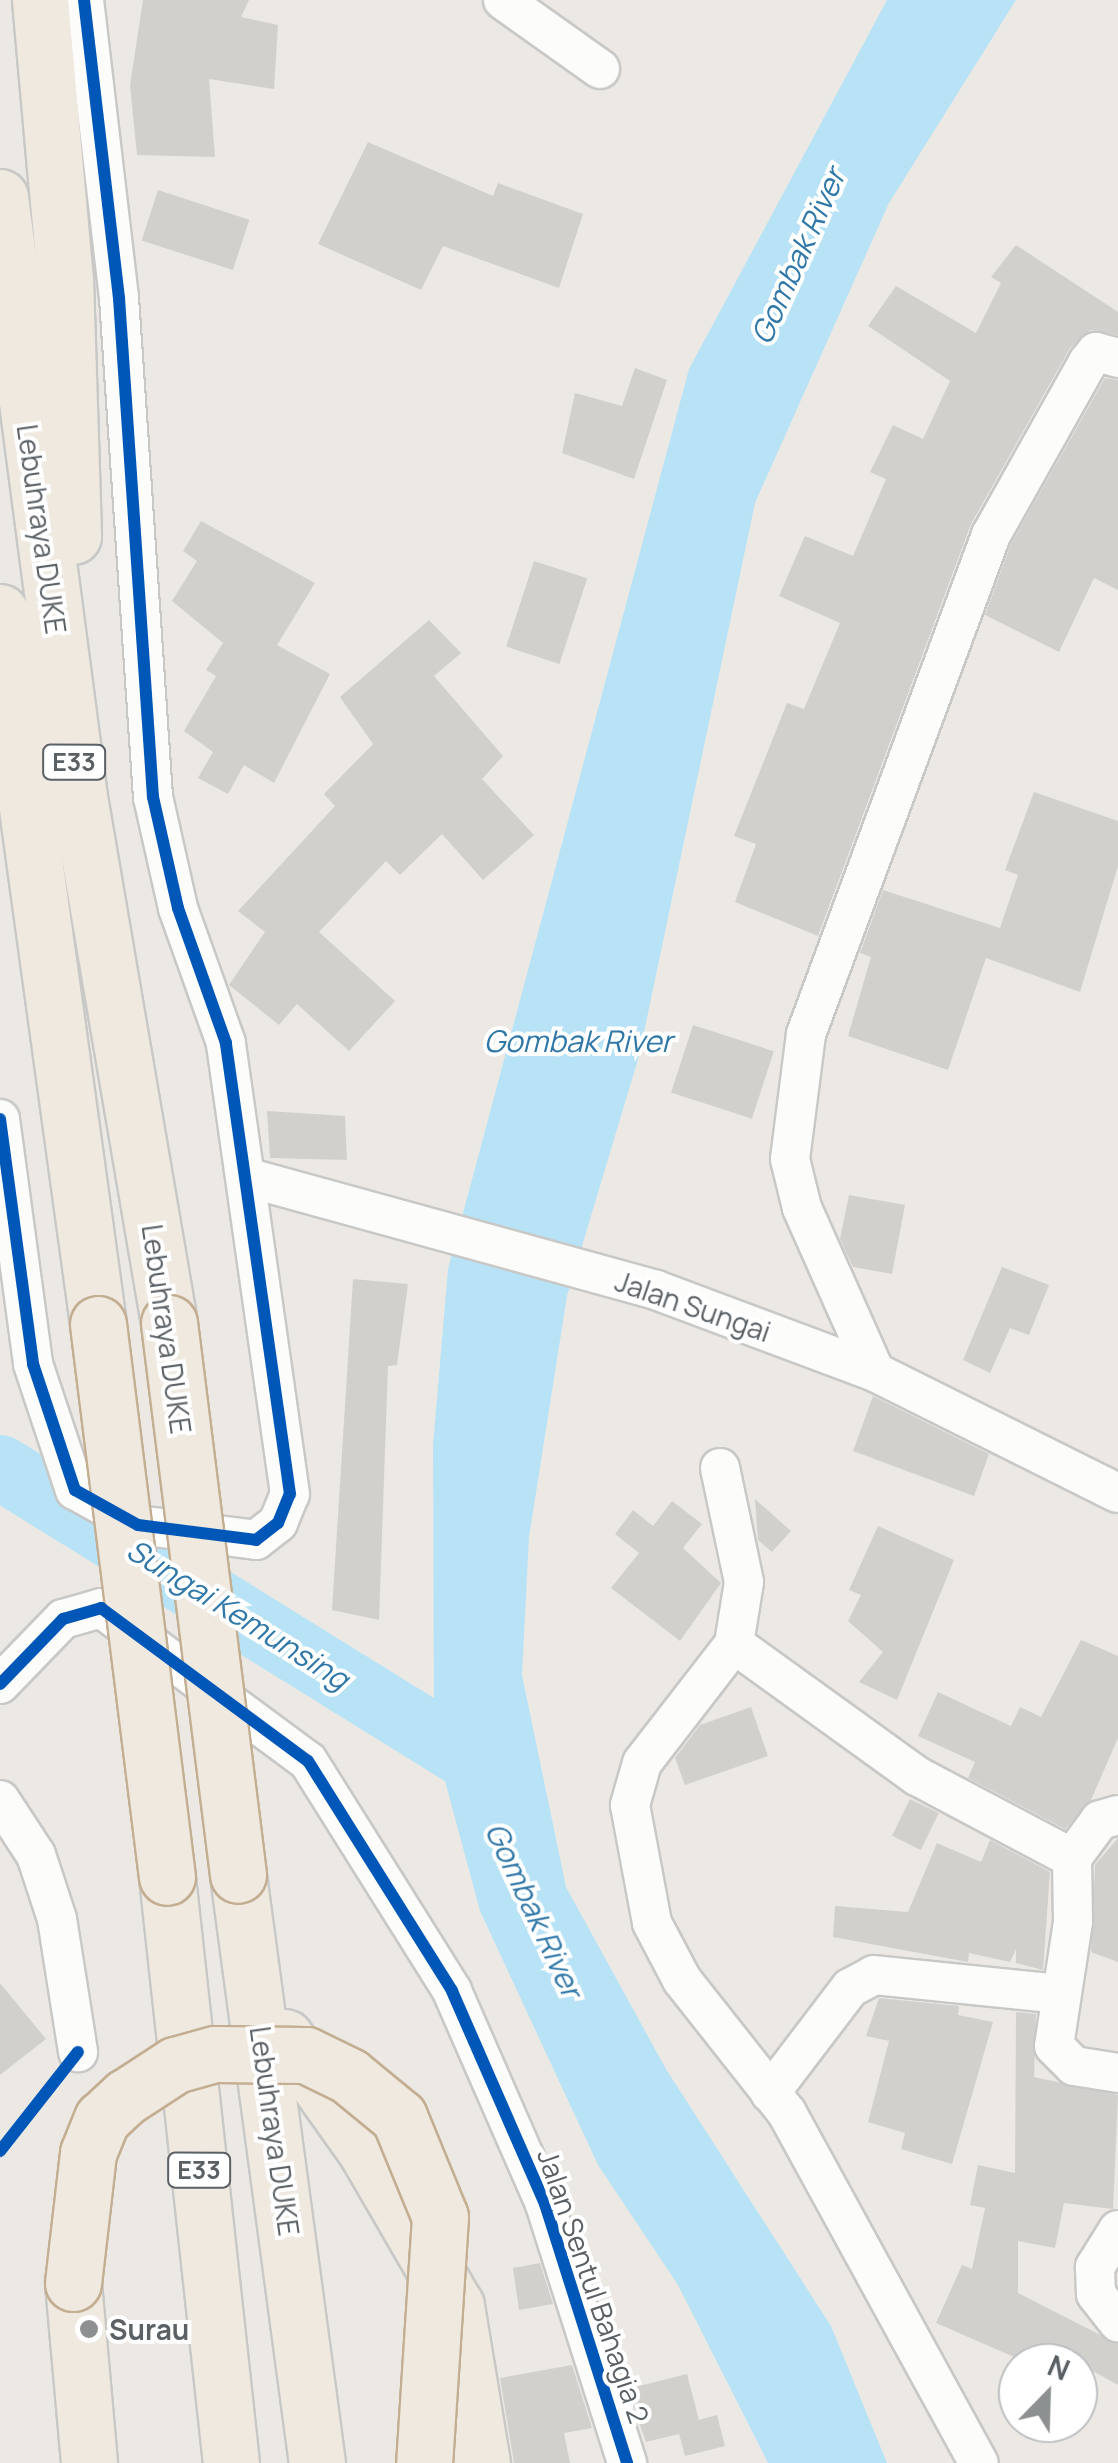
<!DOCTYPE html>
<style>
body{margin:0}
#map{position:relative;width:1118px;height:2463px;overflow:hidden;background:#ece9e4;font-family:Manrope,sans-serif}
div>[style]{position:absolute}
.water>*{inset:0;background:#b8e3f7}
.river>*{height:65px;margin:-32.5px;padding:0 32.5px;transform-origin:32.5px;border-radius:32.5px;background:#b8e3f7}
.building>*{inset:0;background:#d2d0cd;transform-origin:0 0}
.roads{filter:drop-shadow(2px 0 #c8c8c7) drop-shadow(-2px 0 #c8c8c7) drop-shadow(0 2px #c8c8c7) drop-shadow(0 -2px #c8c8c7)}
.minor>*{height:38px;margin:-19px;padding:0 19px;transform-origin:19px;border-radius:19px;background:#fcfcfb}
.motorway>*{height:55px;margin:-27.5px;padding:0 27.5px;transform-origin:27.5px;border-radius:27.5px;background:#efe9e0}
.bridges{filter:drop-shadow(2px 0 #c3ae92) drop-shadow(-2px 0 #c3ae92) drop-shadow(0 2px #c3ae92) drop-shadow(0 -2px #c3ae92)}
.motorway-bridge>*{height:55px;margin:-27.5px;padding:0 27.5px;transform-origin:27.5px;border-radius:27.5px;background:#efe9e0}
.cycleway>*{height:12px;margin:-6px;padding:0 6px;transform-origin:6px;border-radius:6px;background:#0057b8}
.dots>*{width:28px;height:28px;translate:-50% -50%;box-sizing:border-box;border:5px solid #fff;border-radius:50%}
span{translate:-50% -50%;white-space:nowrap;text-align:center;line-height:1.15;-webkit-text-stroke:8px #fff;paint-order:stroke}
.shield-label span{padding:2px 8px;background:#fff;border:2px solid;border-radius:8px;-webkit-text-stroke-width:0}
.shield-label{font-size:25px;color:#5a6064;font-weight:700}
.street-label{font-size:28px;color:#5a6064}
.poi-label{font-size:28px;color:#5a6064;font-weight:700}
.left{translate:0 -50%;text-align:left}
.water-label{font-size:30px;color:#3078a8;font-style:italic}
.north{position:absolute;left:998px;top:2343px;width:100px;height:100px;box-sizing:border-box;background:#fff;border:2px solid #bdbfc1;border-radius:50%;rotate:23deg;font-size:28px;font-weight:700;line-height:40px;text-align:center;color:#5a6064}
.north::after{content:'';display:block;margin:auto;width:35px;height:45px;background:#8d9091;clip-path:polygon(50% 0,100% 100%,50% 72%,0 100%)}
</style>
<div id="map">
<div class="water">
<i style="clip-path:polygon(887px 0,1016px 0,889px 203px,755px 503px,639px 1056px,567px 1296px,529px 1537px,522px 1675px,566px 1887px,666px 2069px,831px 2326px,887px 2463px,768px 2463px,678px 2285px,598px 2165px,480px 1911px,434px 1740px,433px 1445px,448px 1269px,689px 369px)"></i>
</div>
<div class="river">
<i style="left:0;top:1467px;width:560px;rotate:31.79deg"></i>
</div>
<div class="building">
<i style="clip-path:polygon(143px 0,249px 0,241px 17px,278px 25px,274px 89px,209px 79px,215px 157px,137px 155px,130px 85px)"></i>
<i style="clip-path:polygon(368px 142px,493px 196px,498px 183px,583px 214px,559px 288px,443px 246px,421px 290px,318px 244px)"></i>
<i style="left:158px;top:190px;width:96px;height:53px;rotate:18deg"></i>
<i style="clip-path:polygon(1016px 245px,1118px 312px,1118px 335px,1090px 330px,1070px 348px,971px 524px,818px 936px,735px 902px,756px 844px,734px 836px,787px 703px,804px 709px,840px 623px,779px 596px,805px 536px,853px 556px,886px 479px,870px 472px,893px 425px,923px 439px,950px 381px,868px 326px,896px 286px,976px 333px,1001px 283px,991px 277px)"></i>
<i style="clip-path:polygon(635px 368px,667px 380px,634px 479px,562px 453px,575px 393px,622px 406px)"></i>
<i style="clip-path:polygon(1105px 378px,1118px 380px,1118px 590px,1094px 578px,1059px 652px,985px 615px,1011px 544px)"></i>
<i style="clip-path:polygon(201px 521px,315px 583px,277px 645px,330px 674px,274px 783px,244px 765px,228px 794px,198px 778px,213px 752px,184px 731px,216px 676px,206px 670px,223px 643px,172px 601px,197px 561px,183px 551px)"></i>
<i style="left:534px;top:561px;width:56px;height:90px;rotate:18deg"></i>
<i style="clip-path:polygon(429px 620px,461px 653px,434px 676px,503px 756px,482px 779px,534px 835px,483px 880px,442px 834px,400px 875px,386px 861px,319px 932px,395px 1001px,349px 1051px,297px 1004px,279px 1025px,229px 985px,265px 932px,238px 911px,335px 806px,324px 794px,373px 744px,340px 697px)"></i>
<i style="clip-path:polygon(1034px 792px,1118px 821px,1118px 866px,1080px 992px,986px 958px,948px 1070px,848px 1036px,871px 957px,860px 953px,883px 890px,1000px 928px,1018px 875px,1005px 870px)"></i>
<i style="left:693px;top:1025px;width:85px;height:71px;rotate:18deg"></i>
<i style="clip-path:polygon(267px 1111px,345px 1116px,347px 1160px,270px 1158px)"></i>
<i style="clip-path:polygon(849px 1195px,905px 1205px,892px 1274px,853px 1267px,840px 1239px)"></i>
<i style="clip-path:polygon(1002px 1267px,1049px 1285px,1029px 1335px,1010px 1328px,990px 1373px,963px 1360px)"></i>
<i style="clip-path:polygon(353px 1279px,408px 1284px,397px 1365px,388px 1366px,379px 1620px,332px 1610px)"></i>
<i style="clip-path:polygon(873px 1396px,989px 1454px,974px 1496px,853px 1451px)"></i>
<i style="clip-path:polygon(755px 1499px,791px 1531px,772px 1552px,758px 1540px)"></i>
<i style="clip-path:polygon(672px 1501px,702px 1524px,683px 1548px,721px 1583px,680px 1641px,611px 1588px,639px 1553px,615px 1534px,633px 1510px,653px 1526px)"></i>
<i style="clip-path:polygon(878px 1526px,954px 1560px,897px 1700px,859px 1682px,883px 1652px,848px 1621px,861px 1595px,849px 1590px)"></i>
<i style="clip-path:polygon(1081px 1640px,1118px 1656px,1118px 1738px,1091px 1800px,1065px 1829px,968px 1778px,975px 1762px,918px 1736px,938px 1692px,1011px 1726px,1020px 1707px,1041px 1717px)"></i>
<i style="clip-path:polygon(751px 1707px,768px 1756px,685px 1785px,675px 1758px,700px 1725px)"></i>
<i style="left:910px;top:1799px;width:32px;height:41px;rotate:26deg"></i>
<i style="clip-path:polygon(1118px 1838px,1118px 1962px,1091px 1952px,1095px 1865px)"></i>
<i style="clip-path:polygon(990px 1840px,1050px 1872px,1043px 1970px,1016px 1963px,1016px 1949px,1010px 1962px,969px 1953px,968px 1962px,833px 1937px,835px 1906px,908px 1912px,937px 1843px,981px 1862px)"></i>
<i style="clip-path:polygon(0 1983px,46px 2039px,0 2075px)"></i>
<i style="clip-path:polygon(879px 1998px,959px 2006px,958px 2015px,993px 2022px,952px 2164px,901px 2149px,905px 2133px,868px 2122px,889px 2041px,866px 2036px)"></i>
<i style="clip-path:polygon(1016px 2012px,1036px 2014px,1034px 2077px,1118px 2095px,1113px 2209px,1064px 2203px,1055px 2248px,1018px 2241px,1018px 2293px,1118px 2344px,1118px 2385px,1078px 2363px,1028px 2363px,936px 2323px,962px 2265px,972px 2269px,985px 2208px,970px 2205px,978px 2165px,1015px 2173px)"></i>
<i style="clip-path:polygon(540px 2263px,553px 2304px,519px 2310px,513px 2268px)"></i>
<i style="clip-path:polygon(572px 2365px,592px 2428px,564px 2433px,570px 2463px,514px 2463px,500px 2378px)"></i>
<i style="clip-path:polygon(687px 2374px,699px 2420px,717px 2415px,725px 2446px,685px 2456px,679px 2434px,646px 2442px,627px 2389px)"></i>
</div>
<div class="roads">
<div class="minor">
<i style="left:503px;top:0;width:119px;rotate:35.4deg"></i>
<i style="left:0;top:1119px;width:247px;rotate:82.3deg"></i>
<i style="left:33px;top:1364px;width:133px;rotate:71.6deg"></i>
<i style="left:75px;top:1490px;width:72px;rotate:29.1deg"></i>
<i style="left:138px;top:1525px;width:119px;rotate:7.2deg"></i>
<i style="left:256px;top:1540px;width:28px;rotate:-38deg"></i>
<i style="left:278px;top:1523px;width:31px;rotate:-68deg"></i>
<i style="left:290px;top:1494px;width:456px;rotate:-98.1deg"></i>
<i style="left:226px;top:1043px;width:143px;rotate:-109.6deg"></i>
<i style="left:178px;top:908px;width:114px;rotate:-102.7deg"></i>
<i style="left:153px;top:797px;width:500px;rotate:-93.9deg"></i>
<i style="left:119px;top:298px;width:300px;rotate:-96.7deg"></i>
<i style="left:246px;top:1177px;width:425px;rotate:15.4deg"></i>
<i style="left:656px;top:1290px;width:234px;rotate:20.5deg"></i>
<i style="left:875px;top:1372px;width:271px;rotate:26.5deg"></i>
<i style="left:875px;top:1372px;width:180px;rotate:-114deg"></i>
<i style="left:802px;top:1208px;width:50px;rotate:-103.8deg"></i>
<i style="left:790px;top:1159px;width:126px;rotate:-82.7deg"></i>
<i style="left:806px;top:1034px;width:532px;rotate:-69.66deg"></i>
<i style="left:991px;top:535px;width:198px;rotate:-60.7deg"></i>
<i style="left:1088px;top:362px;width:13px;rotate:-51deg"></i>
<i style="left:1096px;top:352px;width:23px;rotate:15deg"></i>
<i style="left:720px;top:1468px;width:116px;rotate:78.1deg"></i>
<i style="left:744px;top:1582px;width:63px;rotate:99.2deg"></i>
<i style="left:734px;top:1644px;width:150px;rotate:127.7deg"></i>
<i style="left:642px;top:1763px;width:44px;rotate:105.9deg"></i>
<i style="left:630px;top:1805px;width:120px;rotate:79.4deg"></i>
<i style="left:652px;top:1923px;width:64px;rotate:62.2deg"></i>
<i style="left:682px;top:1980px;width:169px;rotate:51.7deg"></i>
<i style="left:787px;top:2113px;width:399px;rotate:61.3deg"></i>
<i style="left:734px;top:1644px;width:226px;rotate:35.8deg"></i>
<i style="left:917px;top:1776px;width:175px;rotate:27.9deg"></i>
<i style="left:0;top:1684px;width:91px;rotate:-45.9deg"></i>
<i style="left:63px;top:1619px;width:40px;rotate:-16deg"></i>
<i style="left:101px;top:1608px;width:257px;rotate:36.5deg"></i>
<i style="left:308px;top:1761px;width:271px;rotate:57.9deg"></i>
<i style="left:452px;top:1991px;width:232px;rotate:66.4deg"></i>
<i style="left:545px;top:2204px;width:272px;rotate:72.4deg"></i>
<i style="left:0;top:1800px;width:66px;rotate:56.8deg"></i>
<i style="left:36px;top:1855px;width:67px;rotate:71.8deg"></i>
<i style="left:57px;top:1919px;width:135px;rotate:81deg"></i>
<i style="left:1118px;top:1815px;width:19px;rotate:164deg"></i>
<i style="left:1100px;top:1820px;width:47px;rotate:126.4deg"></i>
<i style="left:1072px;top:1858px;width:64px;rotate:89.1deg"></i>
<i style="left:1073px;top:1922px;width:125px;rotate:98.7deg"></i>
<i style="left:1054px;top:2046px;width:28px;rotate:45deg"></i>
<i style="left:1074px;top:2066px;width:45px;rotate:9deg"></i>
<i style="left:770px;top:2093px;width:132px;rotate:-52.7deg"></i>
<i style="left:850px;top:1988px;width:27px;rotate:-28deg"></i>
<i style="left:874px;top:1975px;width:187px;rotate:5.8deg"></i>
<i style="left:1118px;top:2230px;width:44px;rotate:121.9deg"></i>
<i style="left:1095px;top:2267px;width:27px;rotate:88deg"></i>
<i style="left:1096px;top:2294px;width:36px;rotate:52deg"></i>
</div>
<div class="motorway">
<i style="left:40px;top:0;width:279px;rotate:84.9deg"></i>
<i style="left:65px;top:278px;width:258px;rotate:88.2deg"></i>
<i style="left:0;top:197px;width:605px;rotate:82.5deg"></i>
<i style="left:79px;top:797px;width:534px;rotate:80.29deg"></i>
<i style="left:0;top:612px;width:719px;rotate:82.16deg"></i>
<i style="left:238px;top:1875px;width:593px;rotate:82.35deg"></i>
<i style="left:167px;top:1877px;width:589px;rotate:83.77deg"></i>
<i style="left:285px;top:2037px;width:140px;rotate:54.6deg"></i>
<i style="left:366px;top:2151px;width:179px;rotate:59.9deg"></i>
<i style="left:456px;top:2306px;width:159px;rotate:80.6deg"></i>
<i style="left:73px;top:2283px;width:181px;rotate:84.9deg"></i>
</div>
</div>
<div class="bridges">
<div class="motorway-bridge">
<i style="left:169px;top:1323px;width:556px;rotate:82.87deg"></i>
<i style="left:98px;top:1324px;width:557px;rotate:82.89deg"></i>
<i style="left:73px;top:2283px;width:131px;rotate:-83.4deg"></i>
<i style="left:88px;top:2153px;width:37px;rotate:-68deg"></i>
<i style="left:102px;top:2119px;width:33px;rotate:-43deg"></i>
<i style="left:126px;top:2097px;width:59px;rotate:-33.1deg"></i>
<i style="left:175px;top:2065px;width:41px;rotate:-15.4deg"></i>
<i style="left:215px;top:2054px;width:91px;rotate:0.6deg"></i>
<i style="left:306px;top:2055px;width:48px;rotate:26deg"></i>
<i style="left:349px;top:2076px;width:65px;rotate:39.4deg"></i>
<i style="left:399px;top:2117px;width:108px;rotate:67.7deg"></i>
<i style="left:440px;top:2217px;width:247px;rotate:93.7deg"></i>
</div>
</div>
<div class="cycleway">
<i style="left:0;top:1119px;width:247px;rotate:82.3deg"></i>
<i style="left:33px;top:1364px;width:133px;rotate:71.6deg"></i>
<i style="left:75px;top:1490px;width:72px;rotate:29.1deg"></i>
<i style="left:138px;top:1525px;width:119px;rotate:7.2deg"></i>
<i style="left:256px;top:1540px;width:28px;rotate:-38deg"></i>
<i style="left:278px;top:1523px;width:31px;rotate:-68deg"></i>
<i style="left:290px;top:1494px;width:456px;rotate:-98.1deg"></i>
<i style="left:226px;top:1043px;width:143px;rotate:-109.6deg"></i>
<i style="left:178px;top:908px;width:114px;rotate:-102.7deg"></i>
<i style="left:153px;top:797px;width:500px;rotate:-93.9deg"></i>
<i style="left:119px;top:298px;width:300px;rotate:-96.7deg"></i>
<i style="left:0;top:1684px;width:91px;rotate:-45.9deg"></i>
<i style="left:63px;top:1619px;width:40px;rotate:-16deg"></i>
<i style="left:101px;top:1608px;width:257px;rotate:36.5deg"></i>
<i style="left:308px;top:1761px;width:271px;rotate:57.9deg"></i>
<i style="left:452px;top:1991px;width:232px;rotate:66.4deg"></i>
<i style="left:545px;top:2204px;width:272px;rotate:72.4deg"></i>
<i style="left:0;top:2151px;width:126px;rotate:-51.8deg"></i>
</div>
<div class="dots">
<i style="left:89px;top:2329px;background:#8d9091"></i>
</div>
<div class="shield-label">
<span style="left:74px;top:762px">E33</span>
<span style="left:199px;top:2170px">E33</span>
</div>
<div class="street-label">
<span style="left:42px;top:529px;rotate:82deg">Lebuhraya DUKE</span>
<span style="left:693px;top:1306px;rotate:19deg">Jalan Sungai</span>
<span style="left:167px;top:1329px;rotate:82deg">Lebuhraya DUKE</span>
<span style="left:275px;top:2131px;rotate:82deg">Lebuhraya DUKE</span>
<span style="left:594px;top:2286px;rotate:71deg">Jalan Sentul Bahagia 2</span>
</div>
<div class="poi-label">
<span class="left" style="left:109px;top:2329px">Surau</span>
</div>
<div class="water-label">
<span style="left:798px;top:256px;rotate:-66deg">Gombak River</span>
<span style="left:578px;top:1041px">Gombak River</span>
<span style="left:238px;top:1614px;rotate:32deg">Sungai Kemunsing</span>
<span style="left:534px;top:1910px;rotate:65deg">Gombak River</span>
</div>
<div class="north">N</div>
</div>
